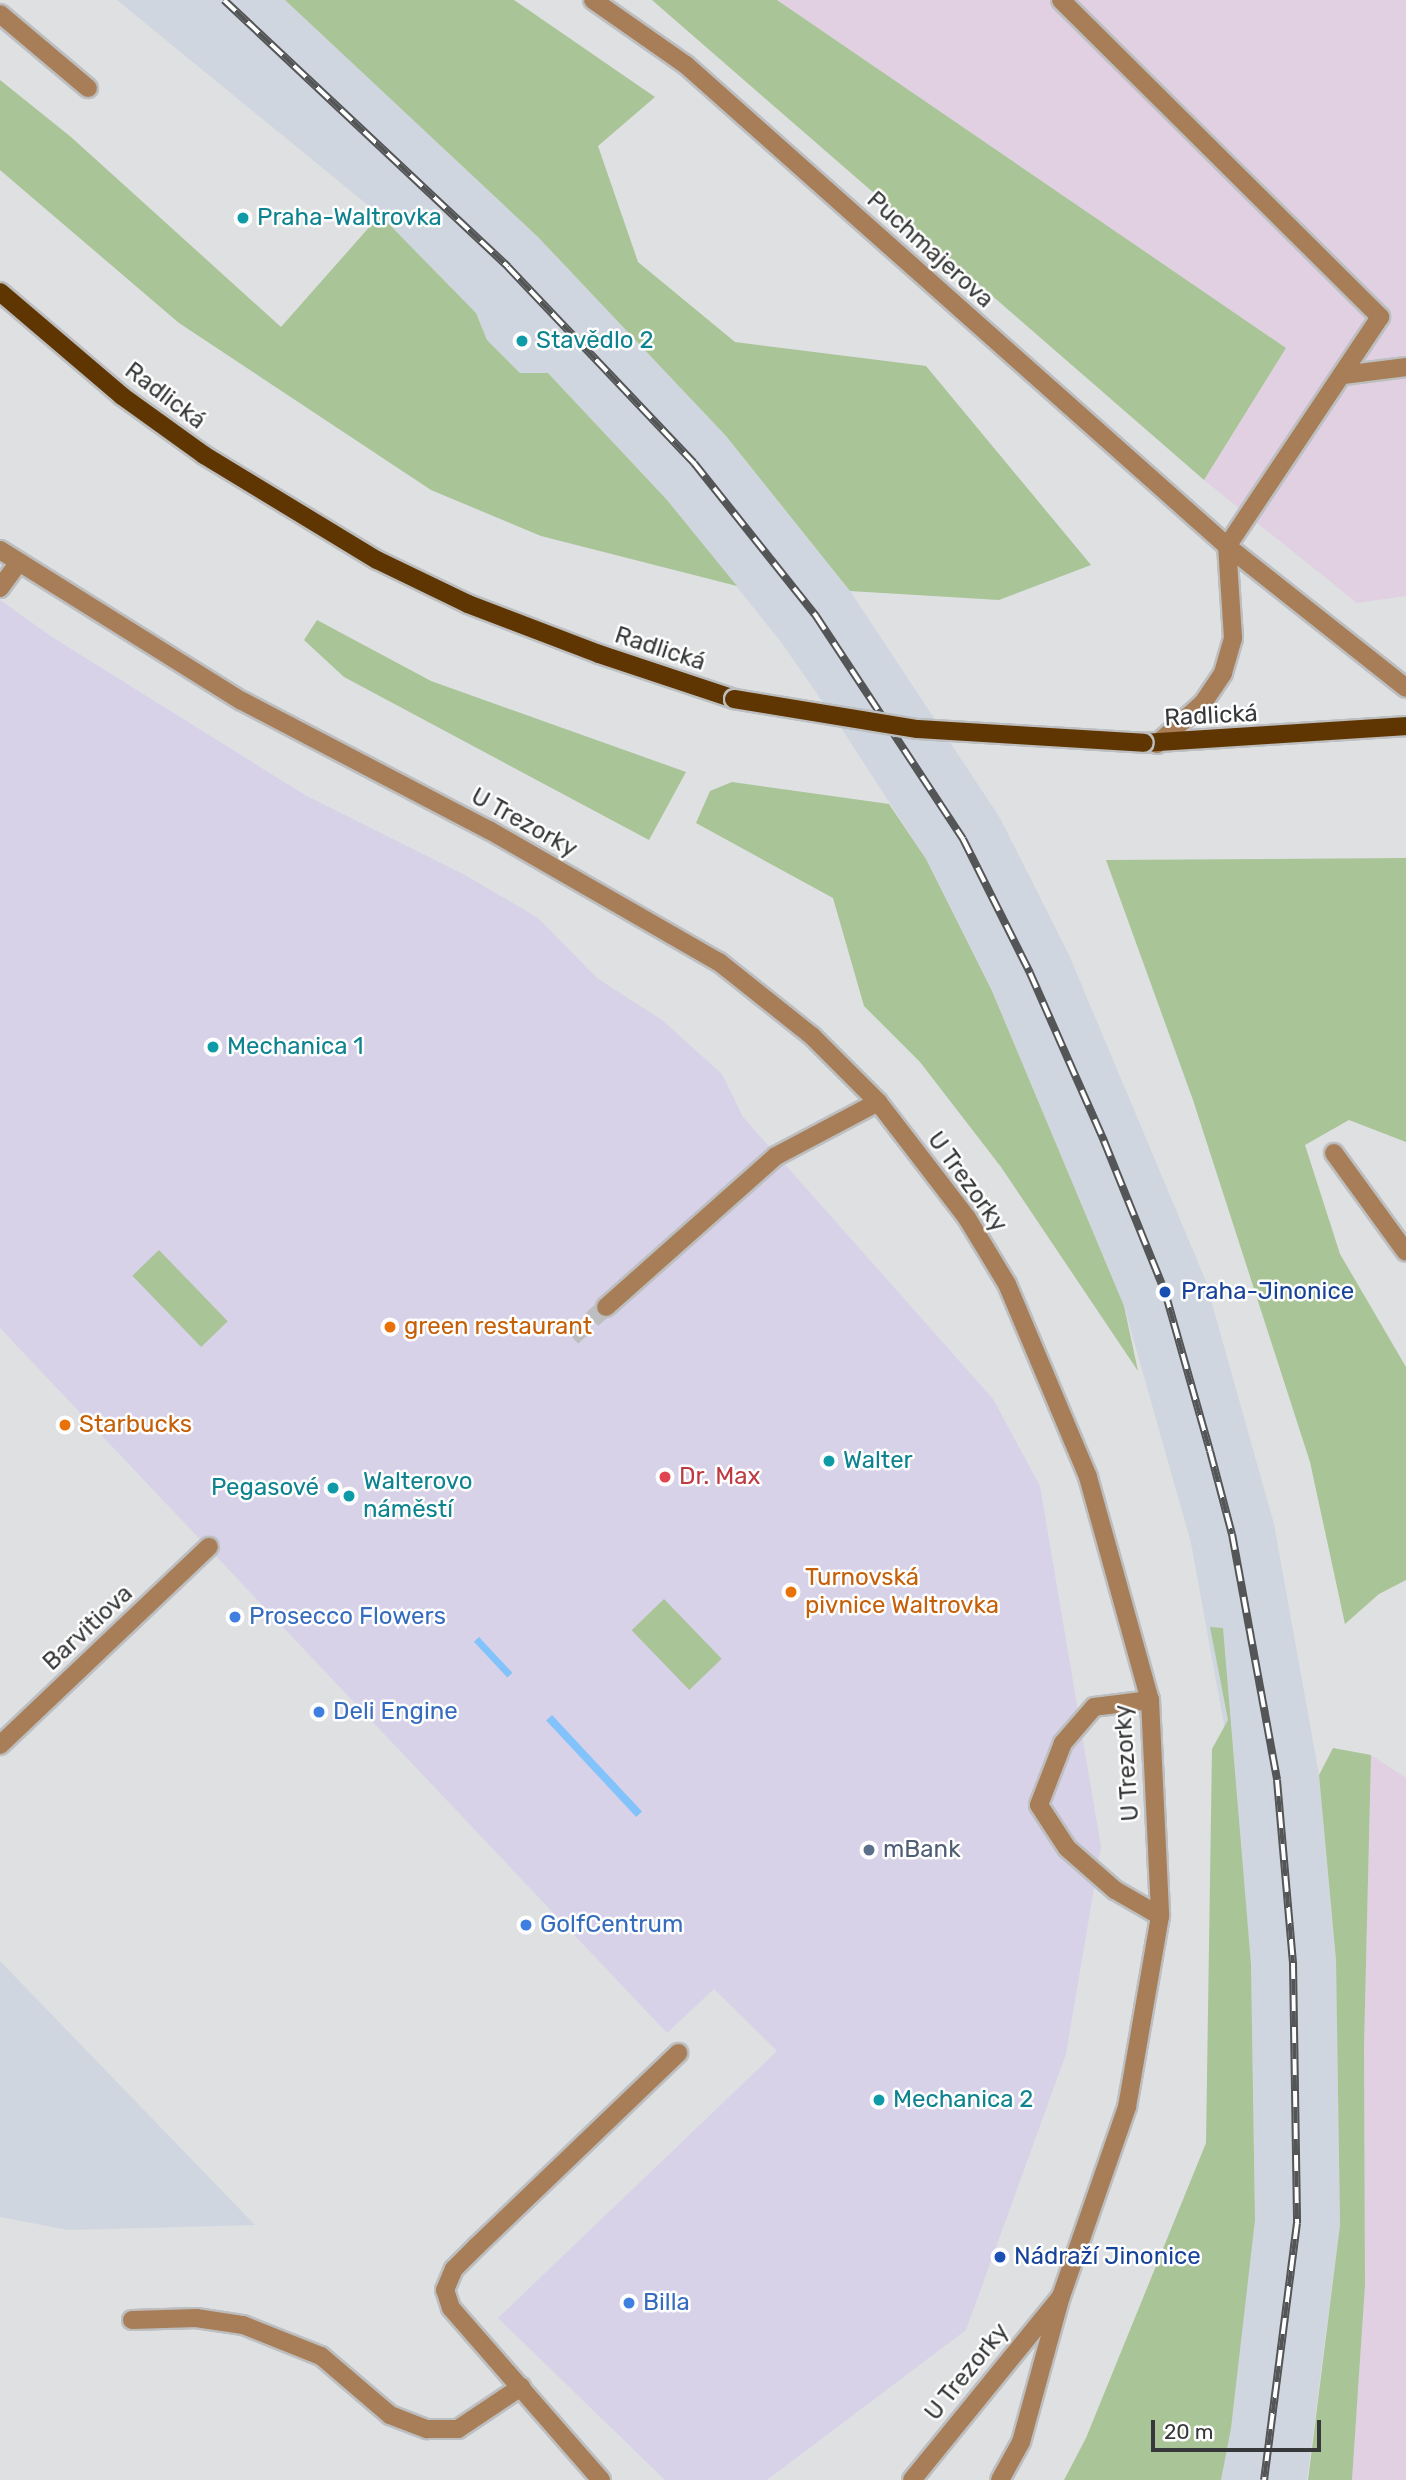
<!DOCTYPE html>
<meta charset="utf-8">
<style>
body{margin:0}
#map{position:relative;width:1406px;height:2480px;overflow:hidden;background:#dee0e2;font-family:Rubik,sans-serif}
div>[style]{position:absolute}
.commercial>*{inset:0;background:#d8d2e8}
.industrial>*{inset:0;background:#e0d0e2}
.built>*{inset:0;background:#d0d6df}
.green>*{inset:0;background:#a9c497;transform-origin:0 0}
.water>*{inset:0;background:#82c3fb;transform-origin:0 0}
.minor-tunnel>*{height:18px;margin-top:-9px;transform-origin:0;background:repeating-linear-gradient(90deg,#bdbec0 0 18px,transparent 0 27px)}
.roads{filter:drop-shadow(2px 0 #bdbec0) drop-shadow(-2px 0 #bdbec0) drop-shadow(0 2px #bdbec0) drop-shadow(0 -2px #bdbec0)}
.minor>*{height:18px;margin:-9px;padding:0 9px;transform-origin:9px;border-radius:9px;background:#a77e57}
.major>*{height:18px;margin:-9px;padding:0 9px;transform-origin:9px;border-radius:9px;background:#5f3601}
.rail>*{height:8px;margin-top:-4px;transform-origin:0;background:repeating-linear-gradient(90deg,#fff 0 16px,#535556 0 32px);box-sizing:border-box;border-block:2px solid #535556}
.bridges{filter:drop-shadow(2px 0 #bdbec0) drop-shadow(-2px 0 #bdbec0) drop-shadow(0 2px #bdbec0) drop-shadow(0 -2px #bdbec0)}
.major-bridge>*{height:18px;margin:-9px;padding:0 9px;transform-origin:9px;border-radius:9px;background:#5f3601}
.dots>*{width:19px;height:19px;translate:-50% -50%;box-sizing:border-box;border:4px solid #fff;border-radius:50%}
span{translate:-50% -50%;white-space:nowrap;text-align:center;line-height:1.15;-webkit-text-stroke:5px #fff;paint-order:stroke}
.culture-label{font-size:24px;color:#0d838f}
.left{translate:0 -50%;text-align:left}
.right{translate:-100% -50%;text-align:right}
.street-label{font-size:24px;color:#373839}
.transit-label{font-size:24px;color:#164399}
.food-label{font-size:24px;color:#c56008}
.health-label{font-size:24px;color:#be3a42}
.shop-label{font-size:24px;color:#366cbe}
.service-label{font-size:24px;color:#4e5e75}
.scale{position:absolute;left:1151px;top:2420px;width:170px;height:32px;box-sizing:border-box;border:4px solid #373839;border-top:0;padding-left:9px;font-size:21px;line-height:24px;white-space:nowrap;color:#373839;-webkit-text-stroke:5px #fff;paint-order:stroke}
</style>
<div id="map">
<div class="commercial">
<i style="clip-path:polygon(0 600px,52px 637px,305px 795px,465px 875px,538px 918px,597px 978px,662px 1020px,722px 1074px,743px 1117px,993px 1399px,1040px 1486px,1101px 1847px,1066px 2054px,966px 2330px,767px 2480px,665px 2480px,498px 2318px,777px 2051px,714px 1989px,667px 2033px,0 1328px)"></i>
</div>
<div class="industrial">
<i style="clip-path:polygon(777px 0,1406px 0,1406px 596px,1357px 603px,1204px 480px,1286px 348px)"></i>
<i style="clip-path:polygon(1371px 1755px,1406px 1778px,1406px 2480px,1352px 2480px,1365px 2285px,1364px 2047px)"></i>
</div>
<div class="built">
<i style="clip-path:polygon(117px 0,285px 0,538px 237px,726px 436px,850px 591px,1000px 818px,1069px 955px,1205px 1279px,1274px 1524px,1319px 1775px,1336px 1960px,1340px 2225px,1307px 2480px,1221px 2480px,1255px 2220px,1251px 1964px,1235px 1785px,1191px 1543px,1124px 1306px,992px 991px,926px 859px,847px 737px,781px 642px,667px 500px,548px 373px,520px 373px,487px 340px,476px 313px,380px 215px)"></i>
<i style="clip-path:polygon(0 1961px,255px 2225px,68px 2230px,0 2217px)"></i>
</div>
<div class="green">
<i style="clip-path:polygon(285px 0,514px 0,655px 97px,598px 146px,638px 262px,735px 342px,926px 366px,1091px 565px,999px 600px,850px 591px,726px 436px,538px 237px)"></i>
<i style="clip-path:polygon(652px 0,777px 0,1286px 348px,1204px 480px)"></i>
<i style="clip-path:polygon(0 80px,71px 137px,281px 327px,380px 215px,476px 313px,487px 340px,520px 373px,548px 373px,667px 500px,737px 586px,541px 536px,431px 490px,179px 323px,0 170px)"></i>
<i style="clip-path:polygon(317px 620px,431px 681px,686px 772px,649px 840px,344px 677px,304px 640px)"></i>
<i style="clip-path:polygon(732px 782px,889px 804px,926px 859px,992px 991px,1124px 1306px,1138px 1371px,1001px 1167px,920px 1062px,864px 1006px,833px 898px,696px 823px,710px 791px)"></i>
<i style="clip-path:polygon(1406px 858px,1406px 1142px,1349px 1120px,1305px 1145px,1340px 1254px,1406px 1367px,1406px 1580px,1379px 1594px,1345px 1624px,1310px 1462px,1193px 1100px,1106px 860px)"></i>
<i style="left:159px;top:1250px;width:99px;height:37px;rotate:46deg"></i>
<i style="left:664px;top:1599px;width:83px;height:45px;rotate:46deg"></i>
<i style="clip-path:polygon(1210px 1627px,1223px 1628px,1251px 1964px,1255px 2220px,1231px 2428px,1221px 2480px,1064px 2480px,1086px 2438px,1206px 2143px,1212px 1749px,1228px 1720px)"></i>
<i style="clip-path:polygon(1333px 1748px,1371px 1755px,1364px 2047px,1365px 2285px,1352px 2480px,1308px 2480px,1340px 2225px,1336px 1960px,1319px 1775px)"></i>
</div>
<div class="water">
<i style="left:479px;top:1637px;width:49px;height:7px;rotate:47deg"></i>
<i style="left:552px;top:1715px;width:132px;height:8px;rotate:47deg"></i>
</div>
<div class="minor-tunnel">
<i style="left:572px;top:1337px;width:45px;rotate:-41.4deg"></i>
</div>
<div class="roads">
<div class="minor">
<i style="left:593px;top:0;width:113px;rotate:35deg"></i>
<i style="left:686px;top:65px;width:724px;rotate:41.64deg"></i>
<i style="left:1227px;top:546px;width:228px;rotate:38.4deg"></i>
<i style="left:1061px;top:0;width:450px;rotate:44.8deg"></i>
<i style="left:1380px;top:317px;width:275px;rotate:123.7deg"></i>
<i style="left:0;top:14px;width:115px;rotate:40.1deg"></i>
<i style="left:1343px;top:375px;width:64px;rotate:-7.2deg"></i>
<i style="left:0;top:550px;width:285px;rotate:32deg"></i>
<i style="left:242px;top:701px;width:279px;rotate:27.6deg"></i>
<i style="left:489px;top:830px;width:265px;rotate:29.9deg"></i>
<i style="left:719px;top:962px;width:119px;rotate:38.5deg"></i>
<i style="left:812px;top:1036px;width:93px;rotate:45deg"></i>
<i style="left:878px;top:1102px;width:146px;rotate:52.5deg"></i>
<i style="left:967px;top:1218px;width:77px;rotate:58.8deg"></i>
<i style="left:1007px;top:1284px;width:209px;rotate:67.2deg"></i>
<i style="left:1088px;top:1477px;width:231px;rotate:74.5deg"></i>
<i style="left:1150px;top:1700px;width:216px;rotate:87.3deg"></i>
<i style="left:1160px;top:1916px;width:194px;rotate:99.8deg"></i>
<i style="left:1127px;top:2107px;width:200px;rotate:109.2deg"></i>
<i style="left:1061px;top:2296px;width:151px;rotate:105.3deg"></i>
<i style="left:1021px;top:2442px;width:43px;rotate:118.9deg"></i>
<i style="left:0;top:588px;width:31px;rotate:-54deg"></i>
<i style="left:1157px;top:744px;width:62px;rotate:-41.7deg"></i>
<i style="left:1203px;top:703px;width:36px;rotate:-56deg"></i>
<i style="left:1223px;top:673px;width:36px;rotate:-74deg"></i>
<i style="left:1233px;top:638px;width:92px;rotate:-93.7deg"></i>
<i style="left:1334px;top:1153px;width:122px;rotate:54deg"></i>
<i style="left:606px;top:1307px;width:227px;rotate:-41.6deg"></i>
<i style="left:776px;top:1156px;width:115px;rotate:-27.9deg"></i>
<i style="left:1150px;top:1700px;width:56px;rotate:172.9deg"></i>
<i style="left:1094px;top:1707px;width:48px;rotate:130.7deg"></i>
<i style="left:1063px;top:1743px;width:66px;rotate:111.2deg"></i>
<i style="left:1039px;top:1805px;width:51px;rotate:56.9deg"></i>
<i style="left:1067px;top:1848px;width:64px;rotate:41.2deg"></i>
<i style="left:1115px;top:1890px;width:52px;rotate:30deg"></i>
<i style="left:0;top:1745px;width:288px;rotate:-43.5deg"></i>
<i style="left:132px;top:2320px;width:64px;rotate:-1.8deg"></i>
<i style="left:196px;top:2318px;width:48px;rotate:8.5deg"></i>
<i style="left:243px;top:2325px;width:84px;rotate:21.7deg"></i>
<i style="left:321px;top:2356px;width:91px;rotate:40.5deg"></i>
<i style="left:390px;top:2415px;width:40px;rotate:21deg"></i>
<i style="left:427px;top:2429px;width:31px"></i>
<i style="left:458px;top:2429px;width:76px;rotate:-33.7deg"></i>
<i style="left:601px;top:2480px;width:228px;rotate:-131.1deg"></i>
<i style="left:451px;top:2308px;width:19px;rotate:-108deg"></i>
<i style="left:445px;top:2290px;width:23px;rotate:-67deg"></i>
<i style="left:454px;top:2269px;width:33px;rotate:-45deg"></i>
<i style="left:477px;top:2246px;width:279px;rotate:-43.8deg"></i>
<i style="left:912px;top:2480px;width:233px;rotate:-50.9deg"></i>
</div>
<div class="major">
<i style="left:0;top:292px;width:160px;rotate:40.4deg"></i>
<i style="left:122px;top:396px;width:101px;rotate:35.7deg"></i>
<i style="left:204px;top:455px;width:202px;rotate:31.3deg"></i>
<i style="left:377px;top:560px;width:101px;rotate:25.8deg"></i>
<i style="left:468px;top:604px;width:140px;rotate:20.9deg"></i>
<i style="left:599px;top:654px;width:142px;rotate:18.4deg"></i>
<i style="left:1144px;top:743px;width:263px;rotate:-3.7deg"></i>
</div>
</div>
<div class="rail">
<i style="left:224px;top:0;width:390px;rotate:43.2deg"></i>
<i style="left:508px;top:267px;width:270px;rotate:46.5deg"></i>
<i style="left:694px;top:463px;width:196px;rotate:51.4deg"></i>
<i style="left:816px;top:616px;width:267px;rotate:56.6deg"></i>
<i style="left:963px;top:839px;width:150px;rotate:63.4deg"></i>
<i style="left:1030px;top:973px;width:184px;rotate:66.2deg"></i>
<i style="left:1104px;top:1141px;width:163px;rotate:68deg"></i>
<i style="left:1165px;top:1292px;width:165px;rotate:74.2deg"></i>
<i style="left:1210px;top:1451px;width:86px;rotate:75.2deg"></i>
<i style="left:1232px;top:1534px;width:250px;rotate:79.6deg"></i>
<i style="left:1277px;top:1780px;width:184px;rotate:85deg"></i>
<i style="left:1293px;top:1963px;width:260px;rotate:89.1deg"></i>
<i style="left:1297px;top:2223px;width:259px;rotate:97.3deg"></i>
</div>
<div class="bridges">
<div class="major-bridge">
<i style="left:734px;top:699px;width:186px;rotate:9.3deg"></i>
<i style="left:918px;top:729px;width:226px;rotate:3.5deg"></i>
</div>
</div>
<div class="dots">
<i style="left:243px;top:218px;background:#0f9aa8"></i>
<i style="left:522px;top:341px;background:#0f9aa8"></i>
<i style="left:213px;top:1047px;background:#0f9aa8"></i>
<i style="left:1165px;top:1292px;background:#1a4fb4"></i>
<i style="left:390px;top:1327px;background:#e8710a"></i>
<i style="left:65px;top:1425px;background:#e8710a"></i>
<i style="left:829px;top:1461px;background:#0f9aa8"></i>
<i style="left:665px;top:1477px;background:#e0444e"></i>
<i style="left:333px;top:1488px;background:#0f9aa8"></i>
<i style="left:349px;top:1496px;background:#0f9aa8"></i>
<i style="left:791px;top:1592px;background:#e8710a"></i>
<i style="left:235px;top:1617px;background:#3f7fe0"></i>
<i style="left:319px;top:1712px;background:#3f7fe0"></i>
<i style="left:869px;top:1850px;background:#5c6f8a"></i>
<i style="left:526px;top:1925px;background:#3f7fe0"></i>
<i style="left:879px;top:2100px;background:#0f9aa8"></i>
<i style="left:1000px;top:2257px;background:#1a4fb4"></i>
<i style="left:629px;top:2303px;background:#3f7fe0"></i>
</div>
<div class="culture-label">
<span class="left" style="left:257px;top:218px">Praha-Waltrovka</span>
<span class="left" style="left:536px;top:341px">Stavědlo 2</span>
<span class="left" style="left:227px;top:1047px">Mechanica 1</span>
<span class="left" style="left:843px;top:1461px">Walter</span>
<span class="left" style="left:363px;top:1496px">Walterovo<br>náměstí</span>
<span class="right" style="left:319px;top:1488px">Pegasové</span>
<span class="left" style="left:893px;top:2100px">Mechanica 2</span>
</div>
<div class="street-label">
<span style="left:930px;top:250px;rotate:42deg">Puchmajerova</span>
<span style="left:165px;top:396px;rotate:37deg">Radlická</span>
<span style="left:660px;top:649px;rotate:18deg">Radlická</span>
<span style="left:1211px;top:716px;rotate:-3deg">Radlická</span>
<span style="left:524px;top:823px;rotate:29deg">U Trezorky</span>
<span style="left:967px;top:1182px;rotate:54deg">U Trezorky</span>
<span style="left:88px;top:1628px;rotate:-43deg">Barvitiova</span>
<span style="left:1127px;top:1763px;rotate:-94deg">U Trezorky</span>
<span style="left:967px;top:2372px;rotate:-51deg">U Trezorky</span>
</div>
<div class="transit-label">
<span class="left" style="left:1181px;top:1292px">Praha-Jinonice</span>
<span class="left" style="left:1014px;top:2257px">Nádraží Jinonice</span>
</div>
<div class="food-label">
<span class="left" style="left:404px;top:1327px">green restaurant</span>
<span class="left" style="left:79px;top:1425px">Starbucks</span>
<span class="left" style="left:805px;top:1592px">Turnovská<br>pivnice Waltrovka</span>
</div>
<div class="health-label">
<span class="left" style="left:679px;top:1477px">Dr. Max</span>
</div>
<div class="shop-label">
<span class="left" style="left:249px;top:1617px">Prosecco Flowers</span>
<span class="left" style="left:333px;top:1712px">Deli Engine</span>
<span class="left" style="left:540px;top:1925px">GolfCentrum</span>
<span class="left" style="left:643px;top:2303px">Billa</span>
</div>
<div class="service-label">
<span class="left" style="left:883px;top:1850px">mBank</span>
</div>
<div class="scale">20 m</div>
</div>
